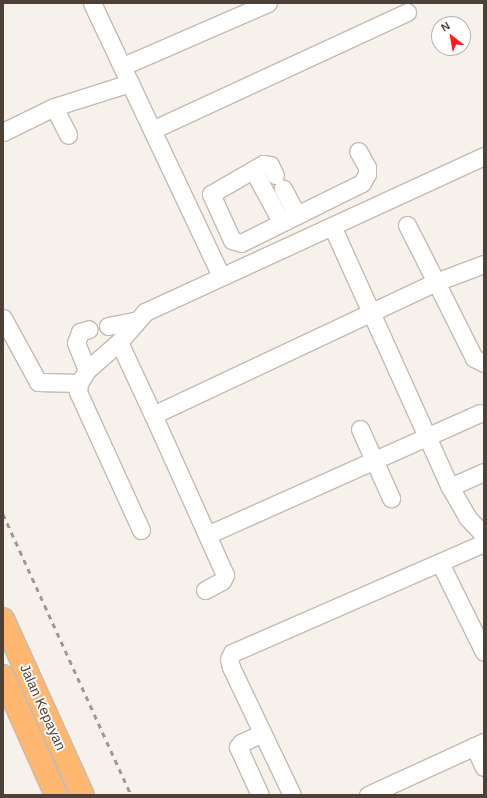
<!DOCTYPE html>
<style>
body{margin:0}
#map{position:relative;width:487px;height:798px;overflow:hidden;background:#f7f1eb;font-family:Arial,sans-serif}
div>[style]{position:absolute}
.green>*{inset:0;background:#ddefb0}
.roads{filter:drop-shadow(1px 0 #c7baaf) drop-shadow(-1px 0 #c7baaf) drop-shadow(0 1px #c7baaf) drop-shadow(0 -1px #c7baaf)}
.minor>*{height:17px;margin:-8.5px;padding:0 8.5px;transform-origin:8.5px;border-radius:8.5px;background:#fff}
.highway>*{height:22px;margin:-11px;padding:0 11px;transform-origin:11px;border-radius:11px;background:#ffb66e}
.rail>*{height:3px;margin-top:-1.5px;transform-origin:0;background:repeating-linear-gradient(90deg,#9a9a9a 0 5px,transparent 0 10px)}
span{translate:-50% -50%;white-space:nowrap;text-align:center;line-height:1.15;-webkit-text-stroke:3.5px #fff;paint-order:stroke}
.street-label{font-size:14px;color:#4d4137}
.frame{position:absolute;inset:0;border:4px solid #4d4137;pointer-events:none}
.north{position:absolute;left:431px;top:16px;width:40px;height:40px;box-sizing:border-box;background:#fff;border:1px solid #b8b3af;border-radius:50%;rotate:329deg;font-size:11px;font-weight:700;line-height:16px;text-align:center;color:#4d4137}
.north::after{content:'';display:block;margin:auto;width:14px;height:18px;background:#ff1a1f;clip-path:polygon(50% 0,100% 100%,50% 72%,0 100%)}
</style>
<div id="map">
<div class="green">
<i style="clip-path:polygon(3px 641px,72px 795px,68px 795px,3px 651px)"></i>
</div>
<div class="roads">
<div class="minor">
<i style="left:92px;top:3px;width:302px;rotate:64.7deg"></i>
<i style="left:123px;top:66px;width:158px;rotate:-23.5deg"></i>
<i style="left:54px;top:107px;width:31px;rotate:63deg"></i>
<i style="left:152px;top:130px;width:281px;rotate:-24.8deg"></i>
<i style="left:3px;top:132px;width:57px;rotate:-26.1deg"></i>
<i style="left:54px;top:107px;width:80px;rotate:-17.5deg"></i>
<i style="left:253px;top:170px;width:60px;rotate:61.3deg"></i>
<i style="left:275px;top:175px;width:11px;rotate:-117deg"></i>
<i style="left:270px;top:165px;width:7px;rotate:-172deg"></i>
<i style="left:263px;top:164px;width:60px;rotate:150deg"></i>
<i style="left:211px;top:194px;width:51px;rotate:65.5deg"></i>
<i style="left:232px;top:240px;width:9px;rotate:18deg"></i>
<i style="left:241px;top:243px;width:63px;rotate:-26.6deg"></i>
<i style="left:297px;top:215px;width:30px;rotate:-118deg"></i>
<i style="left:297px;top:215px;width:72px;rotate:-26.2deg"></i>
<i style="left:362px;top:183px;width:10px;rotate:-61deg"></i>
<i style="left:367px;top:174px;width:7px;rotate:-90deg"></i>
<i style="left:367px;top:167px;width:18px;rotate:-119deg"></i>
<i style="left:407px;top:225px;width:64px;rotate:63deg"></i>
<i style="left:436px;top:282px;width:51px;rotate:-20.6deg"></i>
<i style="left:332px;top:226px;width:286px;rotate:65.7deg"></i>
<i style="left:450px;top:487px;width:34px;rotate:60deg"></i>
<i style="left:467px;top:517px;width:25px;rotate:47deg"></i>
<i style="left:3px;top:318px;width:73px;rotate:61.3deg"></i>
<i style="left:38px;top:382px;width:41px;rotate:1.4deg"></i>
<i style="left:108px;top:326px;width:26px;rotate:-11deg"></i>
<i style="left:119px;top:342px;width:81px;rotate:65deg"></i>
<i style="left:87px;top:370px;width:29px;rotate:-112deg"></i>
<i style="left:76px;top:343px;width:12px;rotate:-70deg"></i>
<i style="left:80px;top:332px;width:9px;rotate:-18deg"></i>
<i style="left:360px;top:429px;width:76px;rotate:65.8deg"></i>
<i style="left:450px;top:487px;width:37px;rotate:-24deg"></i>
<i style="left:141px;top:530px;width:152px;rotate:-114.5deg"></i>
<i style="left:78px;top:392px;width:9px;rotate:-84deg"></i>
<i style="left:79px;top:383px;width:15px;rotate:-58deg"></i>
<i style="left:87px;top:370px;width:43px;rotate:-41.2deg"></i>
<i style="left:119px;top:342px;width:40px;rotate:-49deg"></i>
<i style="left:145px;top:312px;width:373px;rotate:-24.7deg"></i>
<i style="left:207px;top:535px;width:299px;rotate:-24.1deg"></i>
<i style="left:440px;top:563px;width:99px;rotate:63.7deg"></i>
<i style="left:205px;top:590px;width:19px;rotate:-28deg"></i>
<i style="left:222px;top:581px;width:7px;rotate:-63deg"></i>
<i style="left:225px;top:575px;width:175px;rotate:-114.2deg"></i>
<i style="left:153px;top:415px;width:313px;rotate:-25.2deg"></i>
<i style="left:436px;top:282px;width:85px;rotate:63.4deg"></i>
<i style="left:474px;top:358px;width:11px;rotate:27deg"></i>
<i style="left:474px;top:746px;width:23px;rotate:65deg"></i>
<i style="left:260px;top:795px;width:53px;rotate:-114.6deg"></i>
<i style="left:238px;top:747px;width:5px;rotate:-53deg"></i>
<i style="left:241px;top:743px;width:23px;rotate:-25deg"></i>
<i style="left:292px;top:795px;width:142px;rotate:-115.5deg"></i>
<i style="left:231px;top:667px;width:8px;rotate:-104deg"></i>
<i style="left:229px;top:659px;width:7px;rotate:-63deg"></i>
<i style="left:232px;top:653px;width:275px;rotate:-23.6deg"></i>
<i style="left:368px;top:795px;width:128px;rotate:-24.6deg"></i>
</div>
<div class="highway">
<i style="left:3px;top:619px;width:193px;rotate:65.6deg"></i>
<i style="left:3px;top:676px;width:130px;rotate:66deg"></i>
</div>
</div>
<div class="rail">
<i style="left:3px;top:514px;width:309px;rotate:65.5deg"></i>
</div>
<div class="street-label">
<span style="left:43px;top:707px;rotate:66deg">Jalan Kepayan</span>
</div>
<div class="frame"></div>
<div class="north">N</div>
</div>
